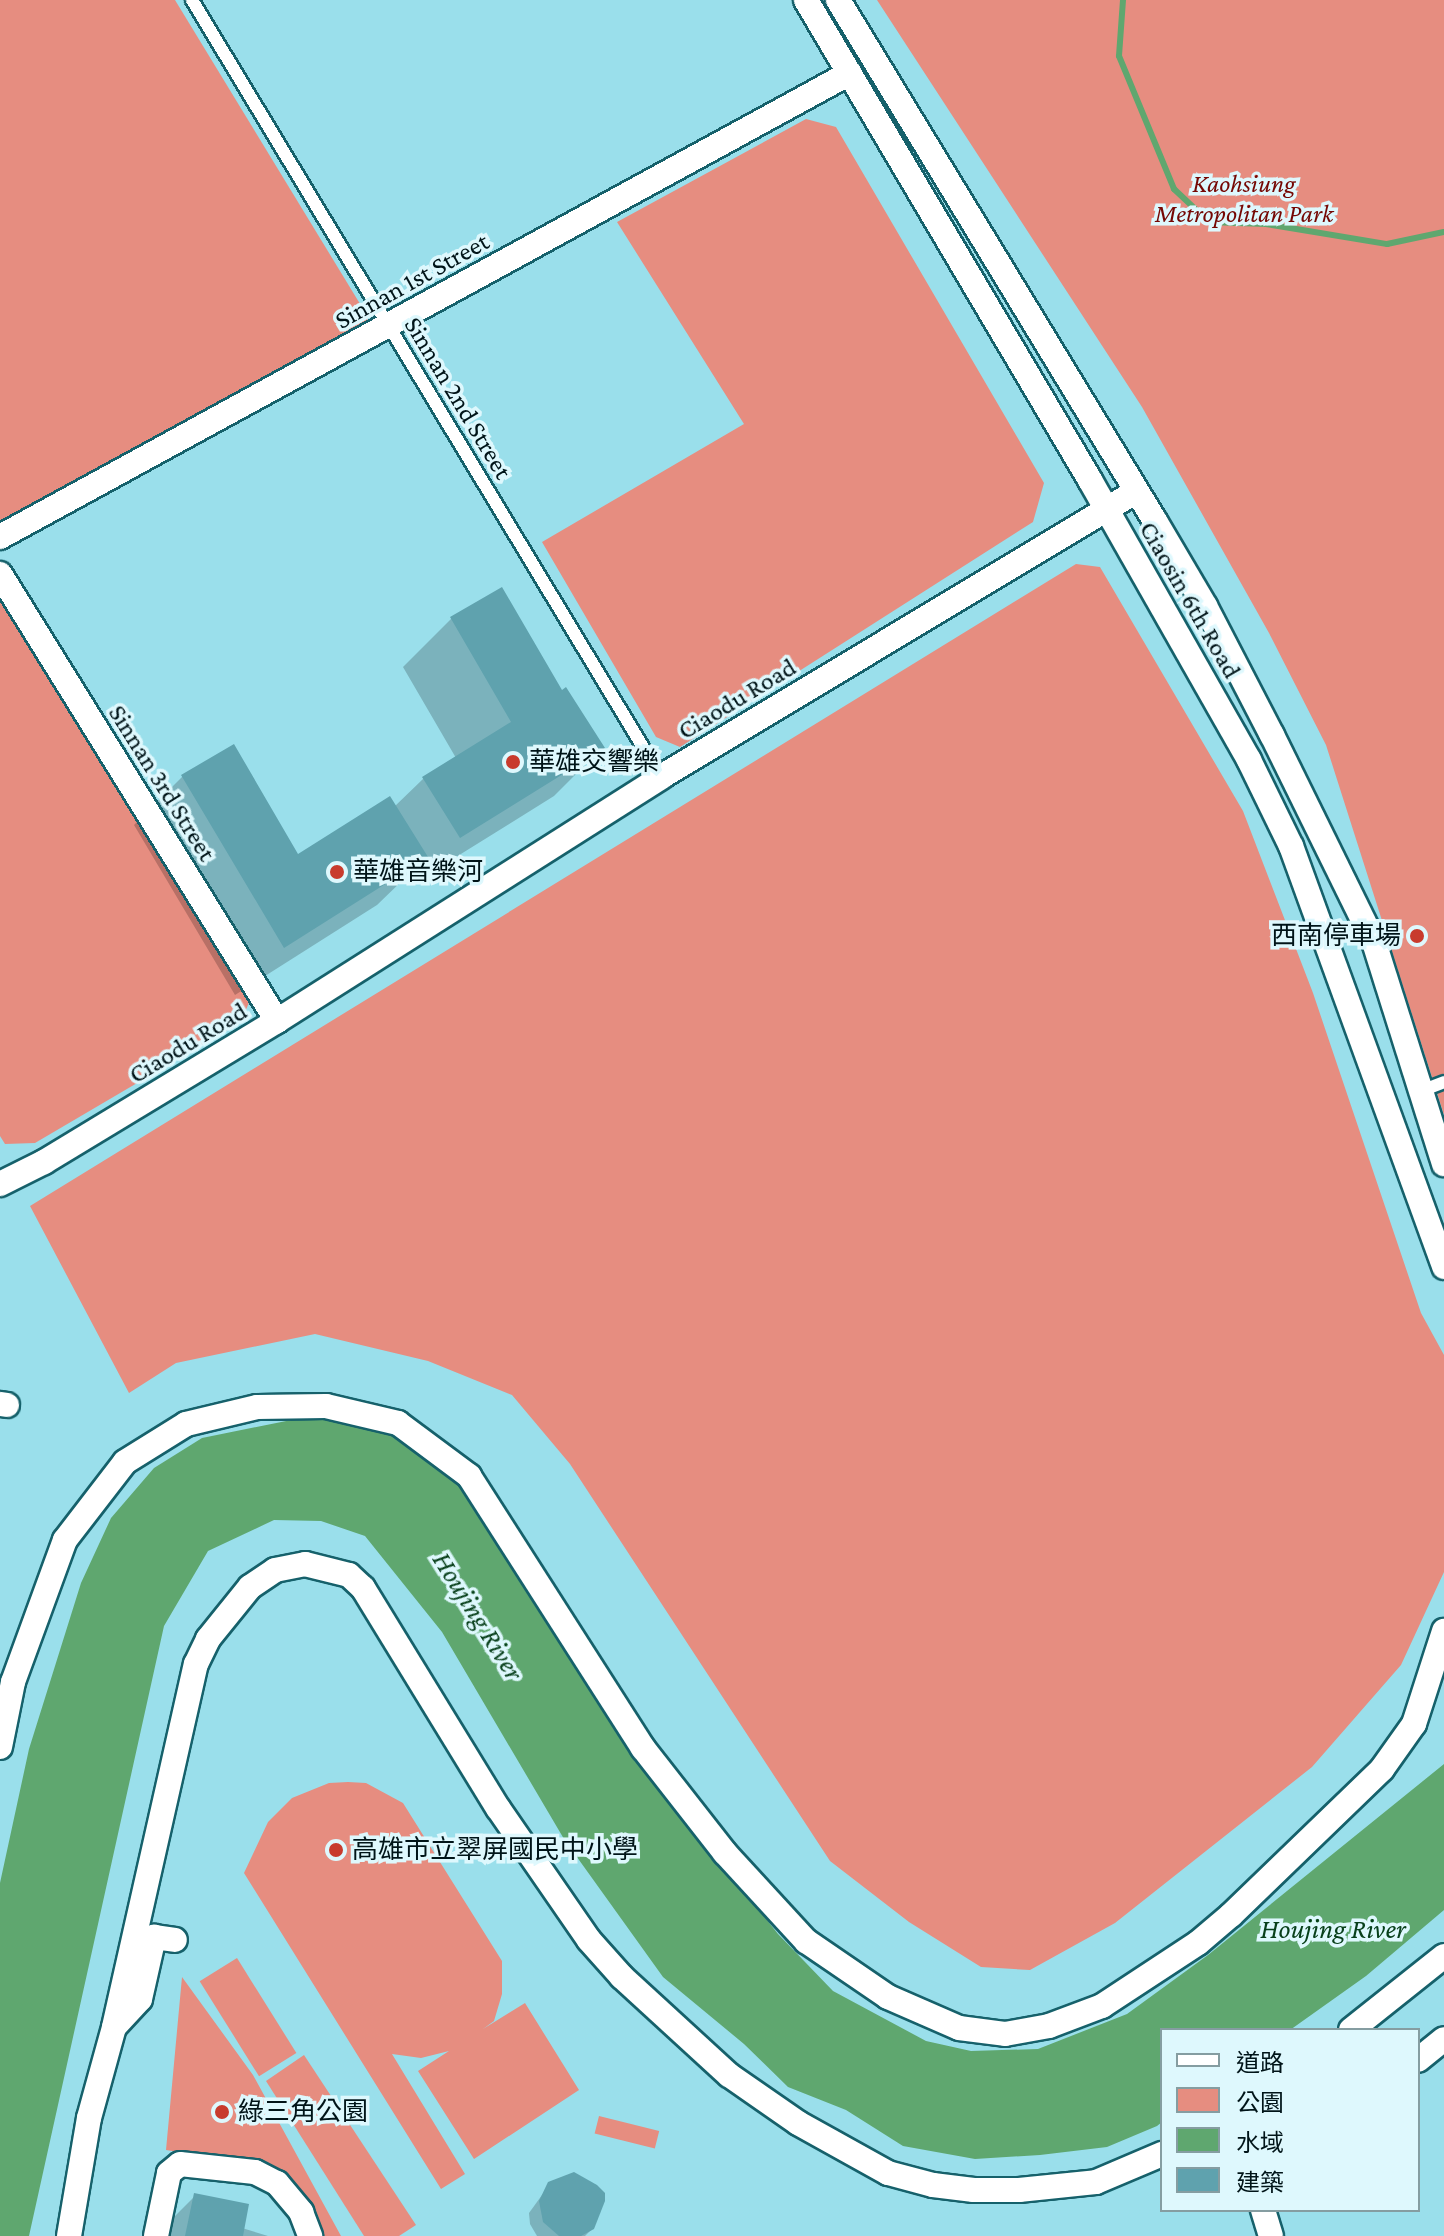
<!DOCTYPE html>
<meta charset="utf-8">
<style>
body{margin:0}
#map{position:relative;width:1444px;height:2236px;overflow:hidden;background:#9adfeb;font-family:"Crimson Pro","Noto Sans TC",serif}
div>[style]{position:absolute}
.green>*{inset:0;background:#e68d80;transform-origin:0 0}
.water>*{inset:0;background:#5fa76f}
.shadow>*{inset:0;background:#0003}
.stream>*{height:6px;margin:-3px;padding:0 3px;transform-origin:3px;border-radius:3px;background:#5fa76f}
.building>*{inset:0;background:#5fa2ae}
.roads{filter:drop-shadow(2px 0 #16616b) drop-shadow(-2px 0 #16616b) drop-shadow(0 2px #16616b) drop-shadow(0 -2px #16616b)}
.service>*{height:12px;margin:-6px;padding:0 6px;transform-origin:6px;border-radius:6px;background:#fff}
.minor>*{height:24px;margin:-12px;padding:0 12px;transform-origin:12px;border-radius:12px;background:#fff}
.dots>*{width:22px;height:22px;translate:-50% -50%;box-sizing:border-box;border:4px solid #def8fd;border-radius:50%}
span{translate:-50% -50%;white-space:nowrap;text-align:center;line-height:1.15;-webkit-text-stroke:7px #def8fd;paint-order:stroke}
.park-label{font-size:26px;color:#750703;font-style:italic}
.street-label{font-size:26px;color:#001418}
.poi-label{font-size:26px;color:#001418}
.left{translate:0 -50%;text-align:left}
.right{translate:-100% -50%;text-align:right}
.water-label{font-size:28px;color:#08401b;font-style:italic}
.legend{position:absolute;left:1160px;top:2028px;width:260px;height:184px;box-sizing:border-box;background:#def8fd;border:2px solid #859da1;margin:0;padding:10px 14px;list-style:none;font-size:24px;color:#001418}
.legend li{display:flex;align-items:center;gap:16px;height:40px}
.legend b{width:40px;border:2px solid #859da1}
</style>
<div id="map">
<div class="green">
<i style="clip-path:polygon(0 0,175px 0,368px 317px,365px 329px,10px 524px,0 522px)"></i>
<i style="clip-path:polygon(877px 0,1444px 0,1444px 1115px,1326px 745px,1269px 633px,1142px 407px)"></i>
<i style="clip-path:polygon(806px 119px,836px 127px,1044px 483px,1033px 522px,680px 747px,656px 737px,542px 542px,744px 424px,617px 222px)"></i>
<i style="clip-path:polygon(1076px 564px,1100px 567px,1243px 811px,1313px 993px,1421px 1313px,1444px 1355px,1444px 1572px,1401px 1665px,1312px 1767px,1115px 1923px,1030px 1970px,981px 1967px,909px 1922px,830px 1861px,570px 1464px,512px 1395px,428px 1361px,315px 1334px,176px 1363px,129px 1393px,30px 1206px)"></i>
<i style="clip-path:polygon(0 601px,250px 1000px,241px 1022px,35px 1143px,5px 1144px,0 1136px)"></i>
<i style="clip-path:polygon(348px 1782px,366px 1783px,403px 1803px,502px 1961px,502px 1994px,494px 2021px,483px 2029px,525px 2003px,579px 2090px,474px 2159px,418px 2071px,449px 2051px,421px 2058px,392px 2054px,465px 2174px,441px 2189px,244px 1873px,268px 1822px,292px 1798px,329px 1783px)"></i>
<i style="left:237px;top:1958px;width:112px;height:44px;rotate:58deg"></i>
<i style="clip-path:polygon(182px 1977px,253px 2075px,341px 2236px,316px 2236px,261px 2165px,166px 2150px)"></i>
<i style="clip-path:polygon(304px 2055px,416px 2225px,399px 2236px,364px 2236px,266px 2081px)"></i>
<i style="left:599px;top:2116px;width:62px;height:18px;rotate:14deg"></i>
</div>
<div class="water">
<i style="clip-path:polygon(311px 1416px,406px 1436px,471px 1490px,666px 1793px,778px 1934px,833px 1991px,926px 2041px,971px 2051px,1038px 2049px,1127px 2014px,1208px 1955px,1444px 1764px,1444px 1910px,1366px 1976px,1290px 2030px,1162px 2030px,1162px 2122px,1157px 2126px,1107px 2147px,1040px 2155px,975px 2159px,903px 2146px,846px 2110px,788px 2087px,744px 2044px,663px 1977px,564px 1839px,442px 1632px,365px 1536px,321px 1521px,274px 1520px,208px 1551px,164px 1626px,29px 2236px,0 2236px,0 1883px,29px 1749px,81px 1583px,111px 1518px,154px 1468px,202px 1438px)"></i>
</div>
<div class="shadow">
<i style="clip-path:polygon(502px 589px,561px 692px,602px 748px,554px 796px,411px 885px,406px 877px,377px 905px,235px 995px,134px 825px,183px 776px,297px 857px,394px 807px,423px 779px,456px 758px,403px 667px,451px 619px)"></i>
<i style="clip-path:polygon(550px 2184px,593px 2228px,585px 2236px,537px 2236px,530px 2224px,529px 2213px)"></i>
<i style="clip-path:polygon(195px 2196px,242px 2228px,268px 2236px,155px 2236px)"></i>
</div>
<div class="stream">
<i style="left:1123px;top:0;width:56px;rotate:94.1deg"></i>
<i style="left:1119px;top:56px;width:144px;rotate:67.5deg"></i>
<i style="left:1174px;top:189px;width:48px;rotate:43.3deg"></i>
<i style="left:1209px;top:222px;width:57px;rotate:2deg"></i>
<i style="left:1266px;top:224px;width:123px;rotate:9.4deg"></i>
<i style="left:1387px;top:244px;width:58px;rotate:-11.9deg"></i>
</div>
<div class="building">
<i style="clip-path:polygon(502px 587px,562px 690px,566px 687px,605px 748px,460px 838px,422px 777px,511px 722px,450px 617px)"></i>
<i style="clip-path:polygon(234px 744px,298px 854px,390px 796px,428px 857px,284px 948px,181px 775px)"></i>
<i style="clip-path:polygon(574px 2172px,597px 2185px,605px 2193px,605px 2201px,594px 2229px,581px 2236px,559px 2236px,543px 2222px,539px 2201px,548px 2182px)"></i>
<i style="clip-path:polygon(194px 2193px,249px 2204px,243px 2236px,185px 2236px)"></i>
</div>
<div class="roads">
<div class="service">
<i style="left:192px;top:0;width:908px;rotate:58.88deg"></i>
<i style="left:1421px;top:1091px;width:25px;rotate:-21deg"></i>
</div>
<div class="minor">
<i style="left:806px;top:0;width:558px;rotate:59.39deg"></i>
<i style="left:1090px;top:480px;width:322px;rotate:60.4deg"></i>
<i style="left:1249px;top:760px;width:96px;rotate:64deg"></i>
<i style="left:1291px;top:846px;width:448px;rotate:70deg"></i>
<i style="left:838px;top:0;width:610px;rotate:58.68deg"></i>
<i style="left:1155px;top:521px;width:99px;rotate:59.5deg"></i>
<i style="left:1205px;top:606px;width:145px;rotate:62.6deg"></i>
<i style="left:1272px;top:735px;width:231px;rotate:63.8deg"></i>
<i style="left:1374px;top:942px;width:233px;rotate:72.5deg"></i>
<i style="left:0;top:537px;width:968px;rotate:-28.63deg"></i>
<i style="left:0;top:574px;width:526px;rotate:58.21deg"></i>
<i style="left:0;top:1184px;width:49px;rotate:-26.6deg"></i>
<i style="left:44px;top:1162px;width:272px;rotate:-31.2deg"></i>
<i style="left:277px;top:1021px;width:455px;rotate:-32.4deg"></i>
<i style="left:661px;top:777px;width:555px;rotate:-31deg"></i>
<i style="left:0;top:1404px;width:7px;rotate:8deg"></i>
<i style="left:0;top:1747px;width:66px;rotate:-78.7deg"></i>
<i style="left:13px;top:1682px;width:151px;rotate:-69.9deg"></i>
<i style="left:65px;top:1540px;width:98px;rotate:-52.4deg"></i>
<i style="left:125px;top:1462px;width:72px;rotate:-31.9deg"></i>
<i style="left:186px;top:1424px;width:73px;rotate:-13.5deg"></i>
<i style="left:257px;top:1407px;width:69px;rotate:-0.8deg"></i>
<i style="left:326px;top:1406px;width:74px;rotate:13.3deg"></i>
<i style="left:398px;top:1423px;width:89px;rotate:36.7deg"></i>
<i style="left:469px;top:1476px;width:323px;rotate:57.4deg"></i>
<i style="left:643px;top:1748px;width:133px;rotate:52deg"></i>
<i style="left:725px;top:1853px;width:120px;rotate:47.4deg"></i>
<i style="left:806px;top:1941px;width:99px;rotate:34.3deg"></i>
<i style="left:888px;top:1997px;width:77px;rotate:23.6deg"></i>
<i style="left:959px;top:2028px;width:46px;rotate:7.4deg"></i>
<i style="left:1005px;top:2034px;width:45px;rotate:-10.3deg"></i>
<i style="left:1049px;top:2026px;width:57px;rotate:-20.7deg"></i>
<i style="left:1102px;top:2006px;width:115px;rotate:-33.3deg"></i>
<i style="left:1198px;top:1943px;width:43px;rotate:-40.3deg"></i>
<i style="left:1231px;top:1915px;width:210px;rotate:-44deg"></i>
<i style="left:1382px;top:1769px;width:55px;rotate:-54.6deg"></i>
<i style="left:1414px;top:1724px;width:98px;rotate:-72.1deg"></i>
<i style="left:116px;top:2025px;width:35px;rotate:-47deg"></i>
<i style="left:140px;top:1999px;width:64px;rotate:-77.3deg"></i>
<i style="left:154px;top:1937px;width:21px;rotate:8deg"></i>
<i style="left:1351px;top:2030px;width:119px;rotate:-38.5deg"></i>
<i style="left:1418px;top:2060px;width:33px;rotate:-39deg"></i>
<i style="left:1263px;top:2210px;width:27px;rotate:73deg"></i>
<i style="left:69px;top:2236px;width:120px;rotate:-80.4deg"></i>
<i style="left:89px;top:2118px;width:94px;rotate:-74.6deg"></i>
<i style="left:114px;top:2027px;width:372px;rotate:-77.3deg"></i>
<i style="left:196px;top:1664px;width:28px;rotate:-64deg"></i>
<i style="left:208px;top:1639px;width:67px;rotate:-51.1deg"></i>
<i style="left:250px;top:1587px;width:30px;rotate:-34deg"></i>
<i style="left:275px;top:1570px;width:31px;rotate:-11deg"></i>
<i style="left:305px;top:1564px;width:45px;rotate:14deg"></i>
<i style="left:349px;top:1575px;width:19px;rotate:43deg"></i>
<i style="left:363px;top:1588px;width:258px;rotate:58.5deg"></i>
<i style="left:498px;top:1808px;width:160px;rotate:55.4deg"></i>
<i style="left:589px;top:1940px;width:50px;rotate:48.3deg"></i>
<i style="left:622px;top:1977px;width:145px;rotate:42.5deg"></i>
<i style="left:729px;top:2075px;width:84px;rotate:34.8deg"></i>
<i style="left:798px;top:2123px;width:103px;rotate:29.1deg"></i>
<i style="left:888px;top:2173px;width:47px;rotate:14.9deg"></i>
<i style="left:933px;top:2185px;width:41px;rotate:7deg"></i>
<i style="left:974px;top:2190px;width:45px"></i>
<i style="left:1019px;top:2190px;width:77px;rotate:-5.9deg"></i>
<i style="left:1096px;top:2182px;width:72px;rotate:-23deg"></i>
<i style="left:156px;top:2236px;width:64px;rotate:-78.3deg"></i>
<i style="left:169px;top:2173px;width:14px;rotate:-39deg"></i>
<i style="left:180px;top:2164px;width:75px;rotate:6.1deg"></i>
<i style="left:255px;top:2172px;width:25px;rotate:27deg"></i>
<i style="left:277px;top:2183px;width:38px;rotate:50deg"></i>
<i style="left:301px;top:2212px;width:26px;rotate:69deg"></i>
</div>
</div>
<div class="dots">
<i style="left:513px;top:762px;background:#c83b2d"></i>
<i style="left:337px;top:872px;background:#c83b2d"></i>
<i style="left:1417px;top:936px;background:#c83b2d"></i>
<i style="left:336px;top:1850px;background:#c83b2d"></i>
<i style="left:222px;top:2112px;background:#c83b2d"></i>
</div>
<div class="park-label">
<span style="left:1244px;top:199px">Kaohsiung<br>Metropolitan Park</span>
</div>
<div class="street-label">
<span style="left:412px;top:281px;rotate:-29deg">Sinnan 1st Street</span>
<span style="left:458px;top:398px;rotate:59deg">Sinnan 2nd Street</span>
<span style="left:1190px;top:600px;rotate:60deg">Ciaosin 6th Road</span>
<span style="left:737px;top:699px;rotate:-31deg">Ciaodu Road</span>
<span style="left:162px;top:783px;rotate:58deg">Sinnan 3rd Street</span>
<span style="left:188px;top:1043px;rotate:-31deg">Ciaodu Road</span>
</div>
<div class="poi-label">
<span class="left" style="left:529px;top:762px">華雄交響樂</span>
<span class="left" style="left:353px;top:872px">華雄音樂河</span>
<span class="right" style="left:1401px;top:936px">西南停車場</span>
<span class="left" style="left:352px;top:1850px">高雄市立翠屏國民中小學</span>
<span class="left" style="left:238px;top:2112px">綠三角公園</span>
</div>
<div class="water-label">
<span style="left:478px;top:1616px;rotate:58deg">Houjing River</span>
<span style="left:1333px;top:1929px">Houjing River</span>
</div>
<ul class="legend">
<li><b style="height:10px;background:#fff"></b>道路</li>
<li><b style="height:22px;background:#e68d80"></b>公園</li>
<li><b style="height:22px;background:#5fa76f"></b>水域</li>
<li><b style="height:22px;background:#5fa2ae"></b>建築</li>
</ul>
</div>
